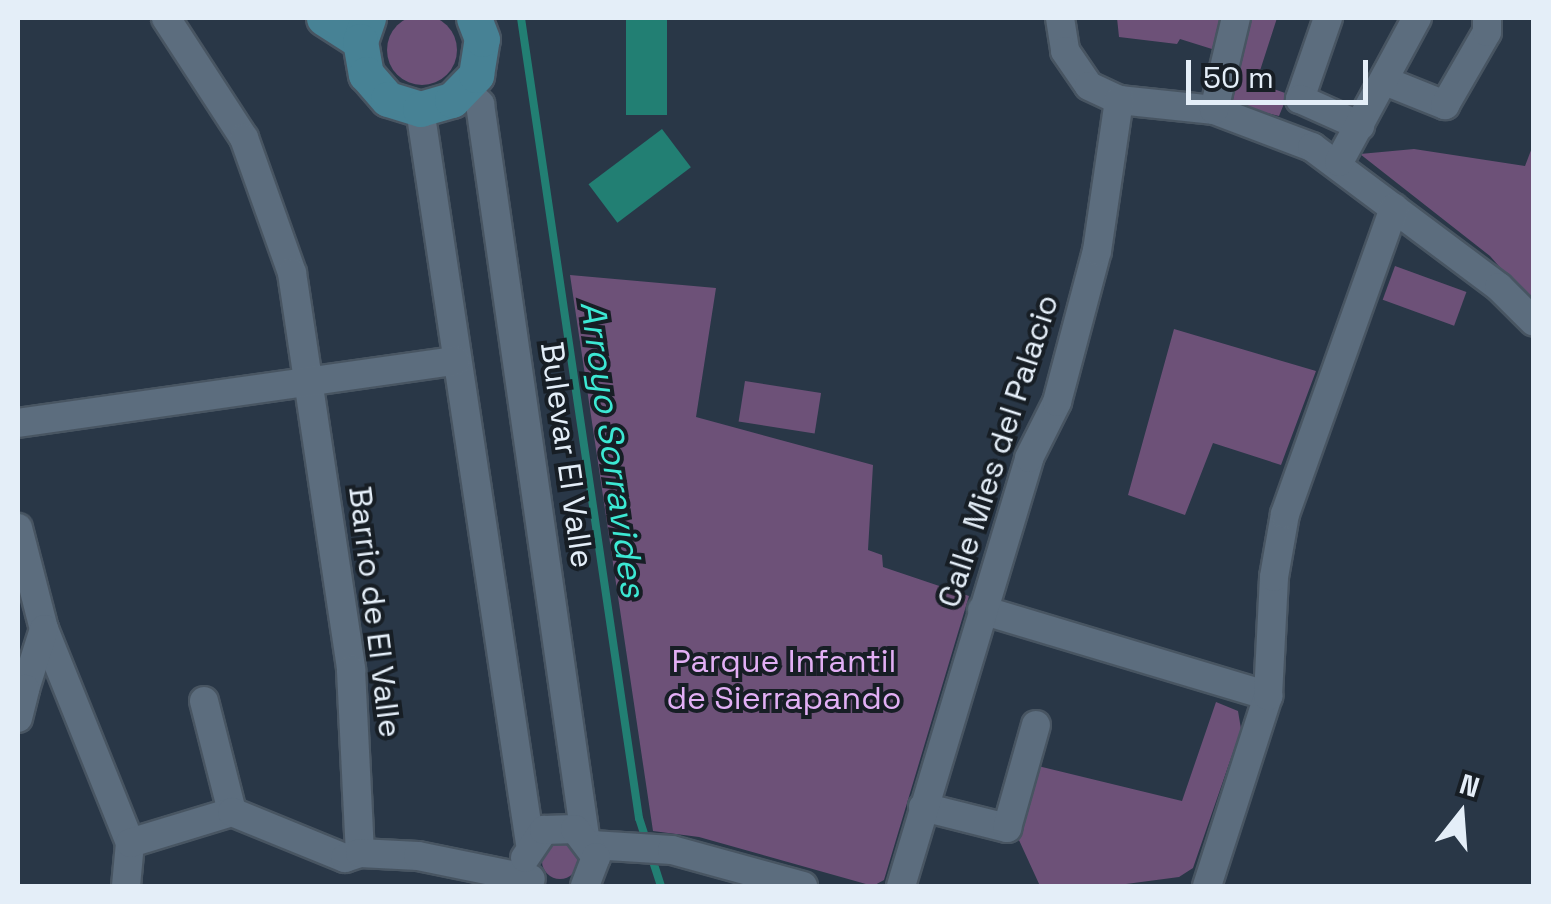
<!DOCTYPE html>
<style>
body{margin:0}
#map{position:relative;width:1551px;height:904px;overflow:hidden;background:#293747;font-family:"Space Grotesk",sans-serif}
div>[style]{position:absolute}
.green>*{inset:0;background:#6d5178;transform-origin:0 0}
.round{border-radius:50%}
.water>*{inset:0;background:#227f73;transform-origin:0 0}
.stream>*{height:8px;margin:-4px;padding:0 4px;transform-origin:4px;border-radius:4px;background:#227f73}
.roads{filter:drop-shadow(2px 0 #485562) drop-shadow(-2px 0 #485562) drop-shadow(0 2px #485562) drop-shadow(0 -2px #485562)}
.minor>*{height:28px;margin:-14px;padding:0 14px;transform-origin:14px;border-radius:14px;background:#5c6d7e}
.major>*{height:35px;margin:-17.5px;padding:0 17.5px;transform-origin:17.5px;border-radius:17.5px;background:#478295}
span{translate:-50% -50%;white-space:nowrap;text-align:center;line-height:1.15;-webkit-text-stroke:8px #171e25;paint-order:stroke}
.street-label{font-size:32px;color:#e4eef8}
.park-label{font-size:32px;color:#e2aff5}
.water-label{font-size:35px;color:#3ce8d3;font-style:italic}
.frame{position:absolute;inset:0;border:20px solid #e4eef8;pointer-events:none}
.north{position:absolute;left:1411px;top:764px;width:100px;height:100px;-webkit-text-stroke:8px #171e25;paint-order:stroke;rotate:17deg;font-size:28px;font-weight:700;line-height:40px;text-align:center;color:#e4eef8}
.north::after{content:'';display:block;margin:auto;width:35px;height:45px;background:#e4eef8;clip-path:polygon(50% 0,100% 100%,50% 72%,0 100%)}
.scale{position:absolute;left:1186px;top:60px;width:182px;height:45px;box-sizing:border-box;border:5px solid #e4eef8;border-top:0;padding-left:12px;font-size:30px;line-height:35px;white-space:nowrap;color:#e4eef8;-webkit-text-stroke:8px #171e25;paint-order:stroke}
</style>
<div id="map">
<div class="green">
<i class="round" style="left:387px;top:15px;width:70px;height:70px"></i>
<i style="clip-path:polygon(1117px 18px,1214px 18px,1221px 20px,1212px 49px,1180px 39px,1177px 44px,1119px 37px)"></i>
<i style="clip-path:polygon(1250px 18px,1277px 18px,1256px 83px,1288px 94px,1279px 116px,1232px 104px)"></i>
<i style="clip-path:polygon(1533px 145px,1533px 305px,1490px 256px,1360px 154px,1414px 149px,1525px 166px)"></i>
<i style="left:1395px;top:266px;width:76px;height:36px;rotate:20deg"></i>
<i style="clip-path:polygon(570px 275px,716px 288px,696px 417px,873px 465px,868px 550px,882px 555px,883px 567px,969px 596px,884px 880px,873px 886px,699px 837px,653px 831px)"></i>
<i style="clip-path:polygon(1174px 329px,1316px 371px,1281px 465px,1213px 443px,1185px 515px,1128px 495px)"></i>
<i style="left:745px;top:381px;width:77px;height:41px;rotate:9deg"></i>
<i style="clip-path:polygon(1216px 702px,1238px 711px,1241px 729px,1193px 868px,1179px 877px,1111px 886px,1040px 886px,1018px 838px,1038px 766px,1182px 801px)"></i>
<i class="round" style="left:542px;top:843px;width:36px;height:36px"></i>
</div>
<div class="water">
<i style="left:626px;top:18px;width:41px;height:97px"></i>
<i style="left:662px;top:129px;width:48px;height:92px;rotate:53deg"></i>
</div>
<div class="stream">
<i style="left:521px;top:18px;width:809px;rotate:81.61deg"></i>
<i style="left:639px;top:818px;width:71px;rotate:72.1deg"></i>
</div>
<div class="roads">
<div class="minor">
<i style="left:166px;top:18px;width:143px;rotate:57deg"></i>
<i style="left:244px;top:138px;width:143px;rotate:70.4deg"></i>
<i style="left:292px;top:273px;width:401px;rotate:81.5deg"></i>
<i style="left:351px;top:670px;width:183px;rotate:87.2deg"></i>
<i style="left:1060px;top:18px;width:33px;rotate:81deg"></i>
<i style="left:1065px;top:51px;width:42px;rotate:55.6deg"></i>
<i style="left:1089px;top:86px;width:33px;rotate:25deg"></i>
<i style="left:1119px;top:100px;width:96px;rotate:6deg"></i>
<i style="left:1214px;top:110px;width:105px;rotate:20.7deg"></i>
<i style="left:1312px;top:147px;width:234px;rotate:36.8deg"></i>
<i style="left:1499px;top:287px;width:49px;rotate:45deg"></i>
<i style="left:1328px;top:18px;width:86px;rotate:109.1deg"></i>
<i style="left:1300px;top:99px;width:66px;rotate:24.2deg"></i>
<i style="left:1385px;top:81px;width:65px;rotate:21.8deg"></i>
<i style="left:1445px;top:105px;width:84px;rotate:-60.1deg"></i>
<i style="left:1487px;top:32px;width:14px;rotate:-90deg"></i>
<i style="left:466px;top:90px;width:20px;rotate:45deg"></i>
<i style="left:480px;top:104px;width:739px;rotate:81.84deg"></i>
<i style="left:420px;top:109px;width:742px;rotate:81.48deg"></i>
<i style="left:1214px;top:110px;width:95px;rotate:-76.6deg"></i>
<i style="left:1339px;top:162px;width:164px;rotate:-61.6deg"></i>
<i style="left:18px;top:423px;width:442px;rotate:-8.1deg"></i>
<i style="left:18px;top:528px;width:104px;rotate:75.6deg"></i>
<i style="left:44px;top:629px;width:231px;rotate:68.1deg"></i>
<i style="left:130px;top:843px;width:43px;rotate:95.3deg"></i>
<i style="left:982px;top:610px;width:299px;rotate:16.7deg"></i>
<i style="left:18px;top:687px;width:7px;rotate:16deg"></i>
<i style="left:25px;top:689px;width:63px;rotate:-72.4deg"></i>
<i style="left:204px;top:701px;width:114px;rotate:75.8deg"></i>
<i style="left:18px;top:718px;width:30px;rotate:-76deg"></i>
<i style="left:923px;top:807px;width:87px;rotate:14deg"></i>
<i style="left:1007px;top:828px;width:107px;rotate:-74.3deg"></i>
<i style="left:130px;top:843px;width:107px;rotate:-16.9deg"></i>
<i style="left:232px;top:812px;width:122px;rotate:22.2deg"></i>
<i style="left:345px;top:858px;width:16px;rotate:-18deg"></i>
<i style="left:360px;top:853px;width:58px;rotate:3deg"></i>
<i style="left:418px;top:856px;width:115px;rotate:11.5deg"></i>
<i style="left:592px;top:845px;width:80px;rotate:3.6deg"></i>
<i style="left:672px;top:850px;width:136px;rotate:15.4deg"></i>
<i style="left:525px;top:858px;width:34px;rotate:-56deg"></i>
<i style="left:544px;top:830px;width:31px;rotate:-2deg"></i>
<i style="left:575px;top:829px;width:35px;rotate:53deg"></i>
<i style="left:596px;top:857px;width:31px;rotate:111deg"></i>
<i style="left:901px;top:886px;width:447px;rotate:-73.3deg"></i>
<i style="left:1029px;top:458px;width:63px;rotate:-63.4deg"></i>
<i style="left:1057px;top:402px;width:156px;rotate:-75.2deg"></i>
<i style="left:1097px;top:251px;width:153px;rotate:-81.7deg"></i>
<i style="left:1207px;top:886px;width:200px;rotate:-72.2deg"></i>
<i style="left:1268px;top:696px;width:119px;rotate:-87.1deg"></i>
<i style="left:1274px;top:577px;width:64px;rotate:-80.1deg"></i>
<i style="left:1285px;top:514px;width:325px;rotate:-70.4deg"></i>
</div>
<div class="major">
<i style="left:324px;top:18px;width:43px;rotate:32.6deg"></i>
<i style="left:368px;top:18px;width:24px;rotate:109deg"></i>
<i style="left:360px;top:41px;width:34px;rotate:80deg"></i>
<i style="left:366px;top:74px;width:33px;rotate:49deg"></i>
<i style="left:388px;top:99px;width:34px;rotate:17deg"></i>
<i style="left:420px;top:109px;width:33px;rotate:-16deg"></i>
<i style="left:452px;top:100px;width:35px;rotate:-46deg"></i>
<i style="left:476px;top:75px;width:36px;rotate:-81deg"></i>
<i style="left:482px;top:39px;width:22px;rotate:-111deg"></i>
</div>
</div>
<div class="street-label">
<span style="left:998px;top:451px;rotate:-72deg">Calle Mies del Palacio</span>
<span style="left:567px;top:455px;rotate:82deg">Bulevar El Valle</span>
<span style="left:375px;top:612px;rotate:83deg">Barrio de El Valle</span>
</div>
<div class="park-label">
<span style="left:784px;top:680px">Parque Infantil<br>de Sierrapando</span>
</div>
<div class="water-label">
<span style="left:613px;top:449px;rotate:82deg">Arroyo Sorravides</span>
</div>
<div class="frame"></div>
<div class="north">N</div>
<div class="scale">50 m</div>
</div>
